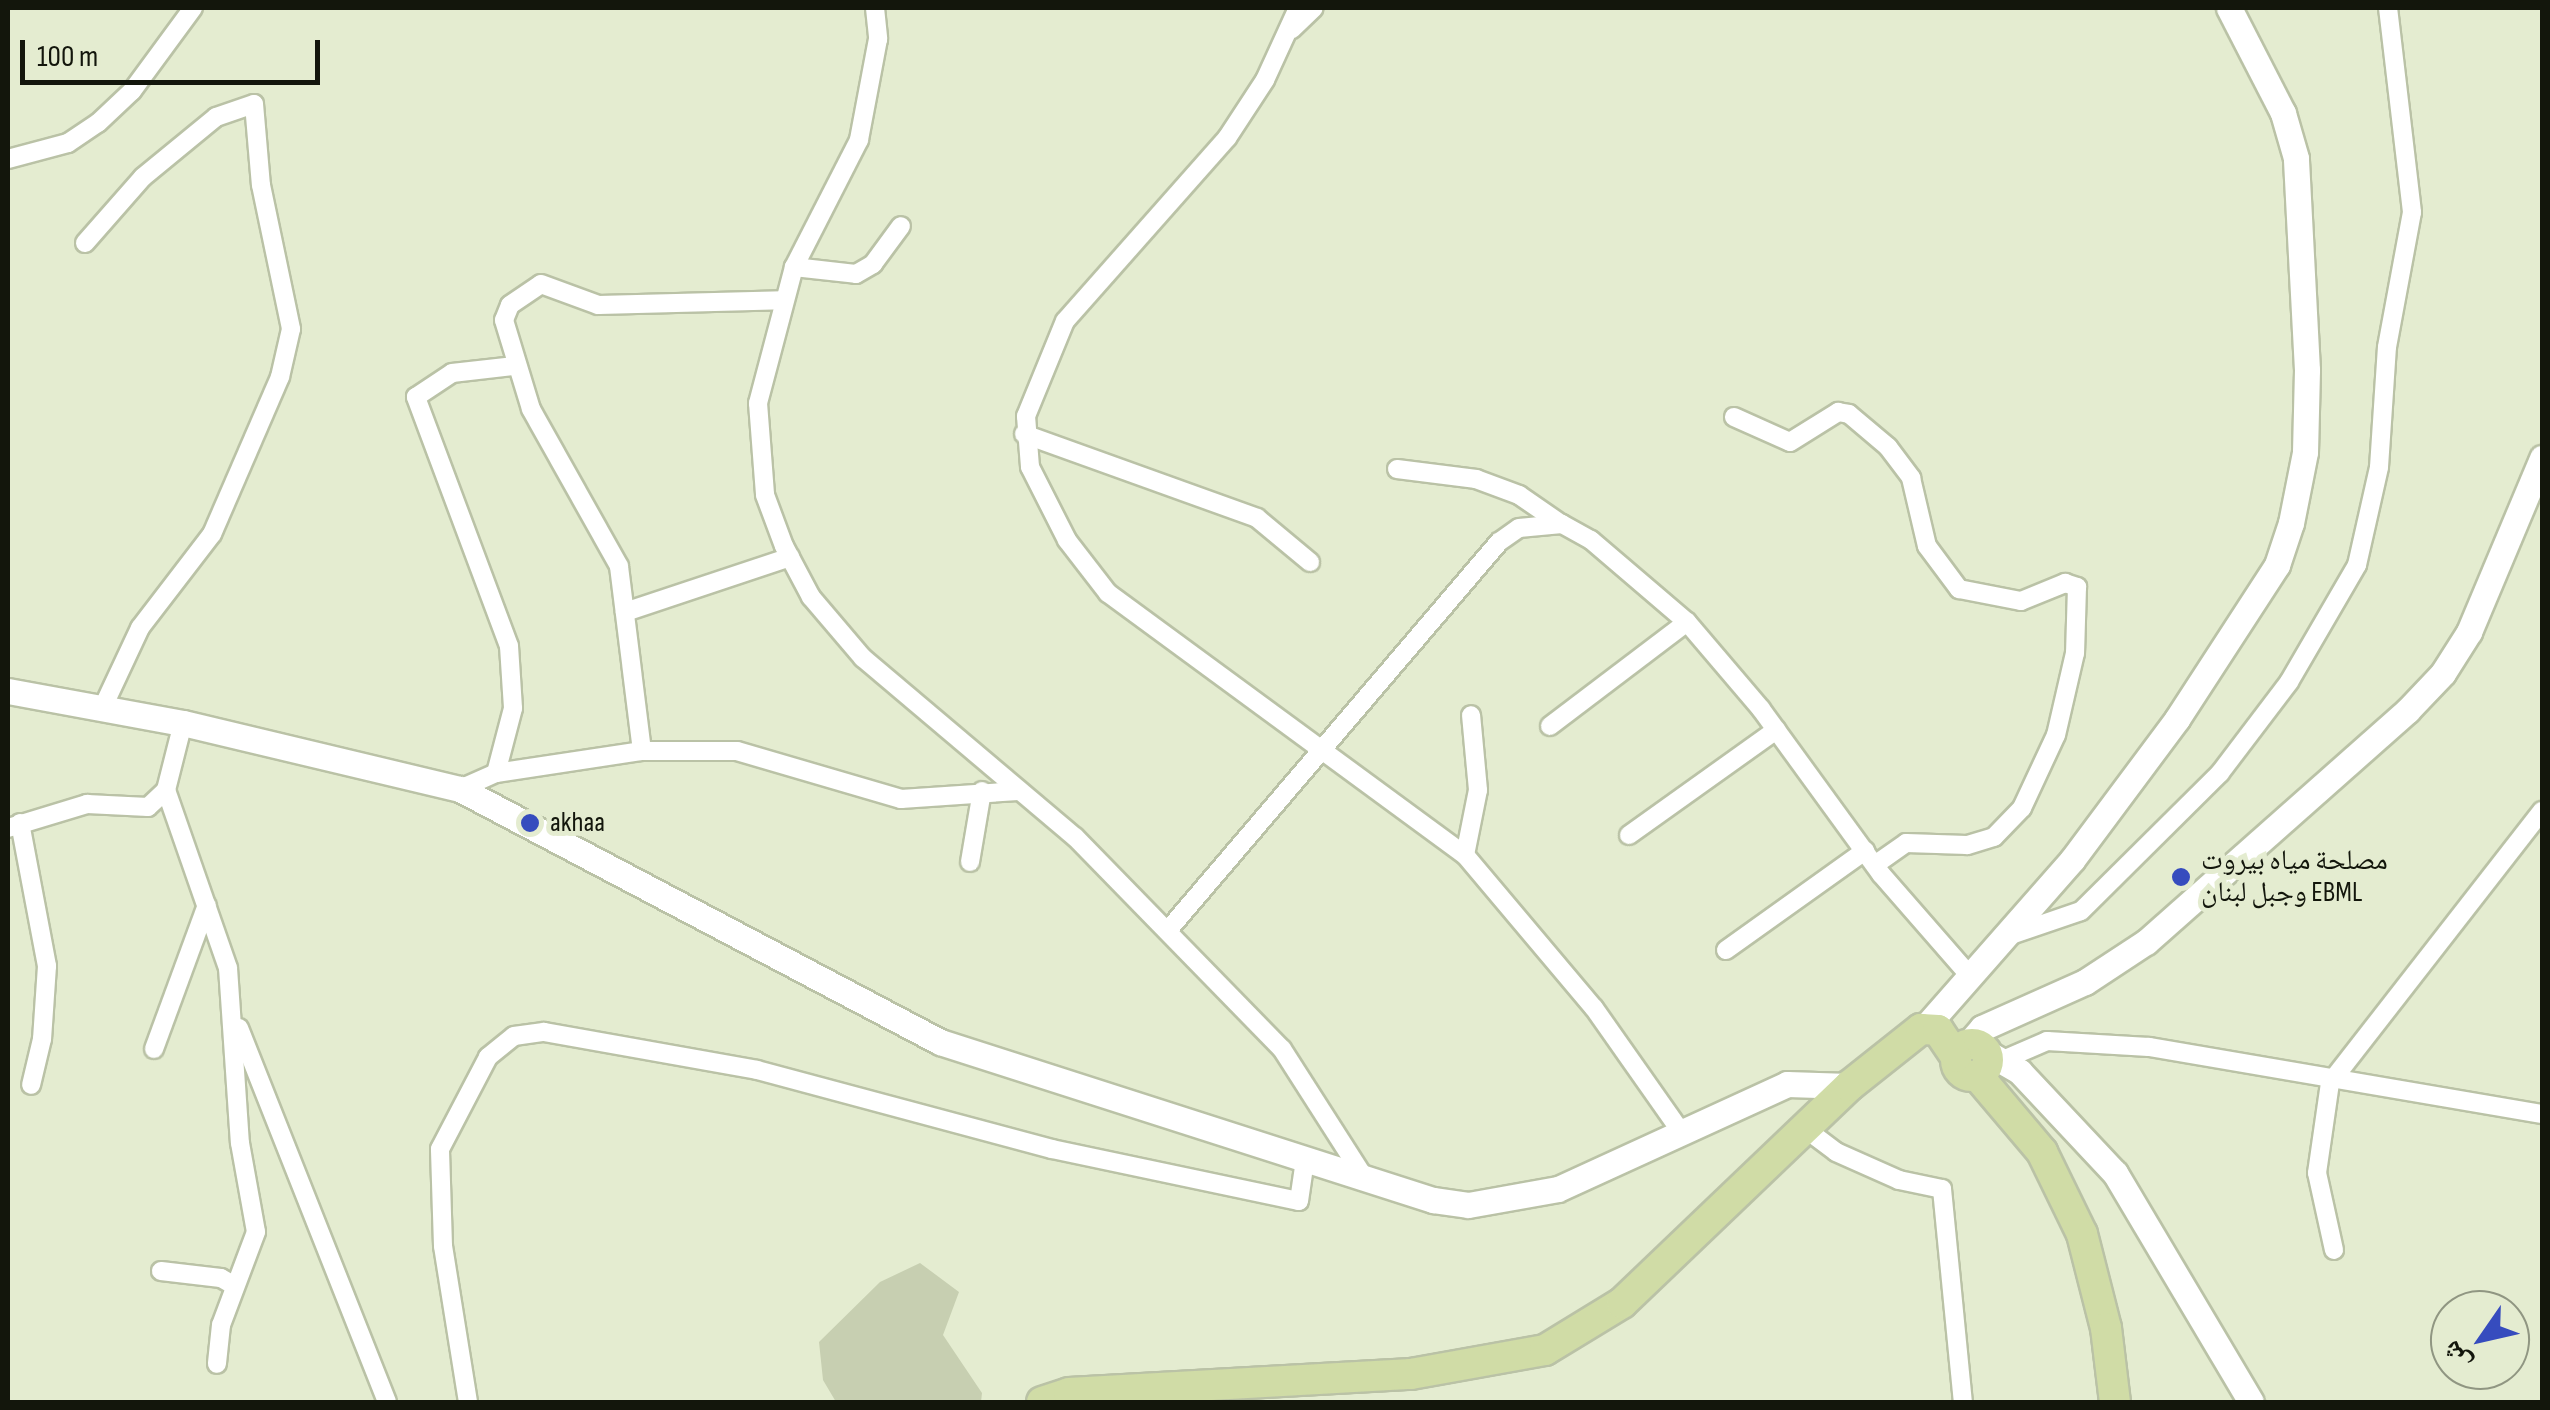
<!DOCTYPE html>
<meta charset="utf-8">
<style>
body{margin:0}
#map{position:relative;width:2550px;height:1410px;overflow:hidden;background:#e4ecd0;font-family:"Sofia Sans Condensed","Noto Naskh Arabic",sans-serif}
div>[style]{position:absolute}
.green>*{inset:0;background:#c7cfb1}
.roads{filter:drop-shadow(2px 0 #bac2a6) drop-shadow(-2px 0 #bac2a6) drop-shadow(0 2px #bac2a6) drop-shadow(0 -2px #bac2a6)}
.street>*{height:18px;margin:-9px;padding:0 9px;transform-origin:9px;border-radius:9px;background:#fff}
.secondary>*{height:25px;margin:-12.5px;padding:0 12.5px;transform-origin:12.5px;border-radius:12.5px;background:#fff}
.primary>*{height:30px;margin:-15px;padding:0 15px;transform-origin:15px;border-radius:15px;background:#d0dca6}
.primary>.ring{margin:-15px;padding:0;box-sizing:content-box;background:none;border:30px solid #d0dca6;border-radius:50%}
.dots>*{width:28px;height:28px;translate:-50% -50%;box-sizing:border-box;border:5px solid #e4ecd0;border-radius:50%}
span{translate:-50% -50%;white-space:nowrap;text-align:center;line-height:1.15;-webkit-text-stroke:10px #e4ecd0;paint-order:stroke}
.poi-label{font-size:28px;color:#13160c}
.left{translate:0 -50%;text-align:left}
.frame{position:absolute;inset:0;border:10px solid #13160c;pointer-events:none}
.north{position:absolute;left:2430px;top:1290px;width:100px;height:100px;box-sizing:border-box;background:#e4ecd0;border:2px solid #909682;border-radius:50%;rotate:236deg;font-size:28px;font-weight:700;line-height:40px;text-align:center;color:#13160c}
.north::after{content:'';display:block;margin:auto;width:35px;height:45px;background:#364cbe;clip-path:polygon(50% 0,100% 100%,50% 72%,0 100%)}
.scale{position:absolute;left:20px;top:40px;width:300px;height:45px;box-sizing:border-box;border:5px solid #13160c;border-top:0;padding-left:12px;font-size:30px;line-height:35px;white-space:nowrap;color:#13160c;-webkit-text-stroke:8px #e4ecd0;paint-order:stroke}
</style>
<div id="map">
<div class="green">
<i style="clip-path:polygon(920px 1263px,959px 1292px,943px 1335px,982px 1393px,981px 1402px,836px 1402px,823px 1380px,819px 1342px,880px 1282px)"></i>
</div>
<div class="roads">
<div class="street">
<i style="left:875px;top:8px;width:31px;rotate:84deg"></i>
<i style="left:878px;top:39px;width:103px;rotate:100.7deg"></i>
<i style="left:859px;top:140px;width:143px;rotate:117.1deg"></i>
<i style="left:794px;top:267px;width:141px;rotate:104.8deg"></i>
<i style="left:758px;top:403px;width:92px;rotate:85.6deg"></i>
<i style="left:765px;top:495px;width:54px;rotate:69.6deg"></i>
<i style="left:784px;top:546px;width:58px;rotate:62.1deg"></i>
<i style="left:811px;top:597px;width:80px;rotate:49.6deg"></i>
<i style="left:863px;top:658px;width:277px;rotate:40.2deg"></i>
<i style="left:1075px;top:837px;width:296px;rotate:45.7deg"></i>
<i style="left:1282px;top:1049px;width:152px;rotate:57.4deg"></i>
<i style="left:1298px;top:8px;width:79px;rotate:114.6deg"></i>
<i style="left:1265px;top:80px;width:69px;rotate:123.2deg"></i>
<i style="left:1227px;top:138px;width:244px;rotate:131.5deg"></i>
<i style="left:1065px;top:321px;width:103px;rotate:112.3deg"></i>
<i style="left:1026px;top:416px;width:51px;rotate:85.5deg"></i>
<i style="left:1030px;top:467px;width:82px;rotate:63.1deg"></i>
<i style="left:1067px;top:540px;width:67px;rotate:52.3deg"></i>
<i style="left:1108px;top:593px;width:443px;rotate:36.3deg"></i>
<i style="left:1465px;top:855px;width:200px;rotate:49.9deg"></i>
<i style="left:1594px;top:1008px;width:151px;rotate:54.9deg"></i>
<i style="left:1292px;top:29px;width:30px;rotate:-44deg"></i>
<i style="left:8px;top:159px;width:62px;rotate:-14.9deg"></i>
<i style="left:68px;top:143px;width:36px;rotate:-34deg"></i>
<i style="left:98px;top:123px;width:47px;rotate:-43.3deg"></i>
<i style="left:132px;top:91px;width:103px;rotate:-53.7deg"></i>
<i style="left:85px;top:243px;width:88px;rotate:-48.7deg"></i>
<i style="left:143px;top:177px;width:94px;rotate:-39.4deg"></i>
<i style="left:216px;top:117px;width:40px;rotate:-18.9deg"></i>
<i style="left:254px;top:104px;width:81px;rotate:85.1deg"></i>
<i style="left:261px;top:185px;width:147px;rotate:78.2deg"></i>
<i style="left:291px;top:329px;width:49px;rotate:102.9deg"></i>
<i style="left:280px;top:377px;width:171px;rotate:113.4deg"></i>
<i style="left:212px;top:534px;width:118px;rotate:127.5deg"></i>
<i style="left:140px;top:628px;width:89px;rotate:115.1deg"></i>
<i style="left:794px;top:267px;width:62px;rotate:6.4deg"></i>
<i style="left:856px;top:274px;width:20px;rotate:-30deg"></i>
<i style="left:873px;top:264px;width:47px;rotate:-53.6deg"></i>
<i style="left:1734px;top:417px;width:61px;rotate:24.1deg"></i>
<i style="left:1790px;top:442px;width:57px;rotate:-32deg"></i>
<i style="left:1838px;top:412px;width:11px;rotate:10deg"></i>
<i style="left:1849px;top:414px;width:51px;rotate:40.2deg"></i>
<i style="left:1888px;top:447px;width:39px;rotate:53deg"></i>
<i style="left:1911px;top:478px;width:70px;rotate:76.8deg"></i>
<i style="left:1927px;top:546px;width:54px;rotate:53.3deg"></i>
<i style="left:1959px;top:589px;width:63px;rotate:11deg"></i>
<i style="left:2021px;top:601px;width:48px;rotate:-22.2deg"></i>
<i style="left:2065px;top:583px;width:13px;rotate:18deg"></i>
<i style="left:2077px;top:587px;width:66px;rotate:91.7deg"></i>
<i style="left:2075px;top:653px;width:84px;rotate:103deg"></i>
<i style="left:2056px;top:735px;width:81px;rotate:115deg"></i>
<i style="left:2022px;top:808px;width:40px;rotate:134deg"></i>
<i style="left:1994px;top:837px;width:28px;rotate:163deg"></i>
<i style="left:1967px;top:845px;width:61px;rotate:-178.1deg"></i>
<i style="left:1906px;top:843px;width:38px;rotate:145deg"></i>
<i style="left:1024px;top:434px;width:248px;rotate:19.8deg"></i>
<i style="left:1257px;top:518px;width:69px;rotate:39.7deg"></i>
<i style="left:1397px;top:469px;width:80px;rotate:7.2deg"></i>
<i style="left:1476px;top:479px;width:46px;rotate:20.4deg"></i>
<i style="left:1519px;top:495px;width:51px;rotate:34.6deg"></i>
<i style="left:625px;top:612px;width:174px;rotate:-18.4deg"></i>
<i style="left:1550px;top:726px;width:172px;rotate:-37.2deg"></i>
<i style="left:642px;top:751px;width:186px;rotate:-97.1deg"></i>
<i style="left:619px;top:566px;width:180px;rotate:-119.3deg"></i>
<i style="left:531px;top:409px;width:93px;rotate:-106.9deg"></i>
<i style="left:504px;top:320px;width:16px;rotate:-68deg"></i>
<i style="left:510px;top:305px;width:37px;rotate:-34deg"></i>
<i style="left:541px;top:284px;width:61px;rotate:20.2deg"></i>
<i style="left:598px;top:305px;width:185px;rotate:-1.5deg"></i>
<i style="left:496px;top:773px;width:67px;rotate:-75.3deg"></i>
<i style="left:513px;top:708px;width:62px;rotate:-93.7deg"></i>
<i style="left:509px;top:646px;width:266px;rotate:-110.5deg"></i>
<i style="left:416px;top:397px;width:43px;rotate:-33.7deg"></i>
<i style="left:452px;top:373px;width:61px;rotate:-6.5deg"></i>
<i style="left:460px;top:789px;width:39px;rotate:-24deg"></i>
<i style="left:496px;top:773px;width:148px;rotate:-8.6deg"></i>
<i style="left:642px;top:751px;width:95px"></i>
<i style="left:737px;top:751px;width:171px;rotate:16.3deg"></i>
<i style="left:901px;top:799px;width:117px;rotate:-3.9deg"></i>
<i style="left:166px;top:790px;width:188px;rotate:70.8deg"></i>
<i style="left:228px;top:968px;width:175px;rotate:86.1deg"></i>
<i style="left:240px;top:1143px;width:90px;rotate:79.8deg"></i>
<i style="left:256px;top:1232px;width:99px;rotate:110.6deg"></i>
<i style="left:221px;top:1325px;width:39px;rotate:96deg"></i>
<i style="left:20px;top:823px;width:146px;rotate:79.3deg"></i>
<i style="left:47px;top:966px;width:73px;rotate:93.9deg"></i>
<i style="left:42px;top:1039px;width:47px;rotate:103.4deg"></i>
<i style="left:8px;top:828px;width:83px;rotate:-16.9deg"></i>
<i style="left:87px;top:804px;width:61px;rotate:2.8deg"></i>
<i style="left:148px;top:807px;width:25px;rotate:-43deg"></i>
<i style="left:166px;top:790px;width:69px;rotate:-75.8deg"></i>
<i style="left:1629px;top:835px;width:181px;rotate:-35.5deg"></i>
<i style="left:1465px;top:855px;width:66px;rotate:-78.7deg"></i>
<i style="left:1478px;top:790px;width:75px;rotate:-95.3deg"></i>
<i style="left:970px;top:862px;width:72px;rotate:-80.4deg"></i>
<i style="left:1169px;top:929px;width:509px;rotate:-49.55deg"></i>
<i style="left:1499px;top:542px;width:24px;rotate:-35deg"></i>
<i style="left:1519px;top:528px;width:43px;rotate:-5.3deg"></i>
<i style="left:1562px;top:524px;width:33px;rotate:29deg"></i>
<i style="left:1591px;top:540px;width:126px;rotate:40.5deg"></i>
<i style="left:1687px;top:622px;width:114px;rotate:49.6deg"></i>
<i style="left:1761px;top:709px;width:204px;rotate:54deg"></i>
<i style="left:1881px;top:874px;width:134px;rotate:48.9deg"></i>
<i style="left:2002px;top:938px;width:83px;rotate:-18.9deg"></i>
<i style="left:2081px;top:911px;width:196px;rotate:-44.8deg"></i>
<i style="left:2220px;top:773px;width:114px;rotate:-52.8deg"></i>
<i style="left:2289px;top:682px;width:135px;rotate:-59.8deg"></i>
<i style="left:2357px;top:565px;width:100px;rotate:-77.3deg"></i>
<i style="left:2379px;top:467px;width:120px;rotate:-86.2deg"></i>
<i style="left:2387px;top:347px;width:137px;rotate:-79.5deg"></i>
<i style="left:2412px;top:212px;width:205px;rotate:-96.7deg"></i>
<i style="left:1726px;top:950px;width:171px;rotate:-35.5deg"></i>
<i style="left:239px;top:1028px;width:402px;rotate:68.4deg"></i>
<i style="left:154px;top:1049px;width:153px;rotate:-69.8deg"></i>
<i style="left:2003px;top:1060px;width:48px;rotate:-23.4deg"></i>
<i style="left:2047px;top:1041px;width:102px;rotate:3.4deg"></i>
<i style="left:2149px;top:1047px;width:399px;rotate:9.7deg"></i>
<i style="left:1807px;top:1130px;width:36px;rotate:37deg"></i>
<i style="left:1836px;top:1152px;width:69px;rotate:24deg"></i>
<i style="left:1899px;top:1180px;width:44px;rotate:11.8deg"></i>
<i style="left:1942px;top:1189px;width:214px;rotate:84.4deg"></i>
<i style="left:2334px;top:1250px;width:79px;rotate:-102.4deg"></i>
<i style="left:2317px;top:1173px;width:91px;rotate:-81.8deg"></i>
<i style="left:2330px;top:1083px;width:345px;rotate:-52.1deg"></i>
<i style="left:161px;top:1271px;width:60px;rotate:6.7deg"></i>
<i style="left:221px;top:1278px;width:16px;rotate:30deg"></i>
<i style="left:468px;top:1402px;width:158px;rotate:-99.1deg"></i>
<i style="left:443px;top:1246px;width:97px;rotate:-91.8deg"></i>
<i style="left:440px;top:1149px;width:104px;rotate:-62.4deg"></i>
<i style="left:488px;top:1057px;width:33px;rotate:-39deg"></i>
<i style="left:514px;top:1036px;width:30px;rotate:-8deg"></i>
<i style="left:544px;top:1032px;width:216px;rotate:10.1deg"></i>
<i style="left:757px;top:1070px;width:305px;rotate:15deg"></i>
<i style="left:1052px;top:1149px;width:252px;rotate:11.9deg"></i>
<i style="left:1299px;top:1201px;width:41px;rotate:-81.7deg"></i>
</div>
<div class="secondary">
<i style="left:8px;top:691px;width:178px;rotate:10.4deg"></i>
<i style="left:183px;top:723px;width:285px;rotate:13.4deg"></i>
<i style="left:460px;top:789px;width:543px;rotate:27.79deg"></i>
<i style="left:940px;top:1042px;width:518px;rotate:17.77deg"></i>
<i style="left:1433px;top:1200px;width:35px;rotate:8deg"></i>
<i style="left:1468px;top:1205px;width:91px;rotate:-10.1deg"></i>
<i style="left:1558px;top:1189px;width:252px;rotate:-24.6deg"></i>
<i style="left:1787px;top:1084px;width:62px;rotate:1.8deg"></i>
<i style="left:1927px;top:1025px;width:220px;rotate:-48.7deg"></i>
<i style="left:2072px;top:860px;width:176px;rotate:-53.3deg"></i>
<i style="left:2177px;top:719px;width:184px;rotate:-57deg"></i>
<i style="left:2277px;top:565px;width:44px;rotate:-71.6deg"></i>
<i style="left:2291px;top:523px;width:72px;rotate:-78.8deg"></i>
<i style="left:2305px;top:452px;width:82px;rotate:-88.6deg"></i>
<i style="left:2307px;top:370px;width:212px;rotate:-93deg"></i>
<i style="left:2296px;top:158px;width:47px;rotate:-106.1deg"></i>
<i style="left:2283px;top:113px;width:118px;rotate:-117.2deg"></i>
<i style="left:1969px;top:1043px;width:20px;rotate:-49deg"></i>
<i style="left:1982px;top:1028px;width:113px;rotate:-24.1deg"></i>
<i style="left:2085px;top:982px;width:73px;rotate:-33.3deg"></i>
<i style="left:2146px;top:942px;width:349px;rotate:-41.5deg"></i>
<i style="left:2407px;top:711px;width:52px;rotate:-46.5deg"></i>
<i style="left:2443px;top:673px;width:49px;rotate:-57.6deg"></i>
<i style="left:2469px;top:632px;width:189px;rotate:-67.2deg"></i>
<i style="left:1986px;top:1052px;width:39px;rotate:30deg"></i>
<i style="left:2020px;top:1072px;width:139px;rotate:46.8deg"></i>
<i style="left:2115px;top:1173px;width:266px;rotate:59.3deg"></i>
</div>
<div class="primary">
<i class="ring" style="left:1956px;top:1044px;width:2px;height:2px"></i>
<i style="left:1977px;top:1075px;width:101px;rotate:49.8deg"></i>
<i style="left:2042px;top:1152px;width:91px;rotate:64deg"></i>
<i style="left:2082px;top:1234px;width:97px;rotate:75.7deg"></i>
<i style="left:2106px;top:1328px;width:75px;rotate:83.1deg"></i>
<i style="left:1042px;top:1402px;width:28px;rotate:-18deg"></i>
<i style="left:1069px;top:1393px;width:343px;rotate:-3.2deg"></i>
<i style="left:1411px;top:1374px;width:136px;rotate:-10.2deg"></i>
<i style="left:1545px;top:1350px;width:90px;rotate:-31.4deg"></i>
<i style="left:1622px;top:1303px;width:314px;rotate:-43.7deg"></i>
<i style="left:1849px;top:1086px;width:92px;rotate:-38.4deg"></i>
<i style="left:1921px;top:1029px;width:17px;rotate:3deg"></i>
<i style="left:1938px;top:1030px;width:32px;rotate:56deg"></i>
</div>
</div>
<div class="dots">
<i style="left:530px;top:823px;background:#364cbe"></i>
<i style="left:2181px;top:877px;background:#364cbe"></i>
</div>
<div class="poi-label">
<span class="left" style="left:550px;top:823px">akhaa</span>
<span class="left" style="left:2201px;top:877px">مصلحة مياه بيروت<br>وجبل لبنان EBML</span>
</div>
<div class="frame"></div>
<div class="north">ش</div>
<div class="scale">100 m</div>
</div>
